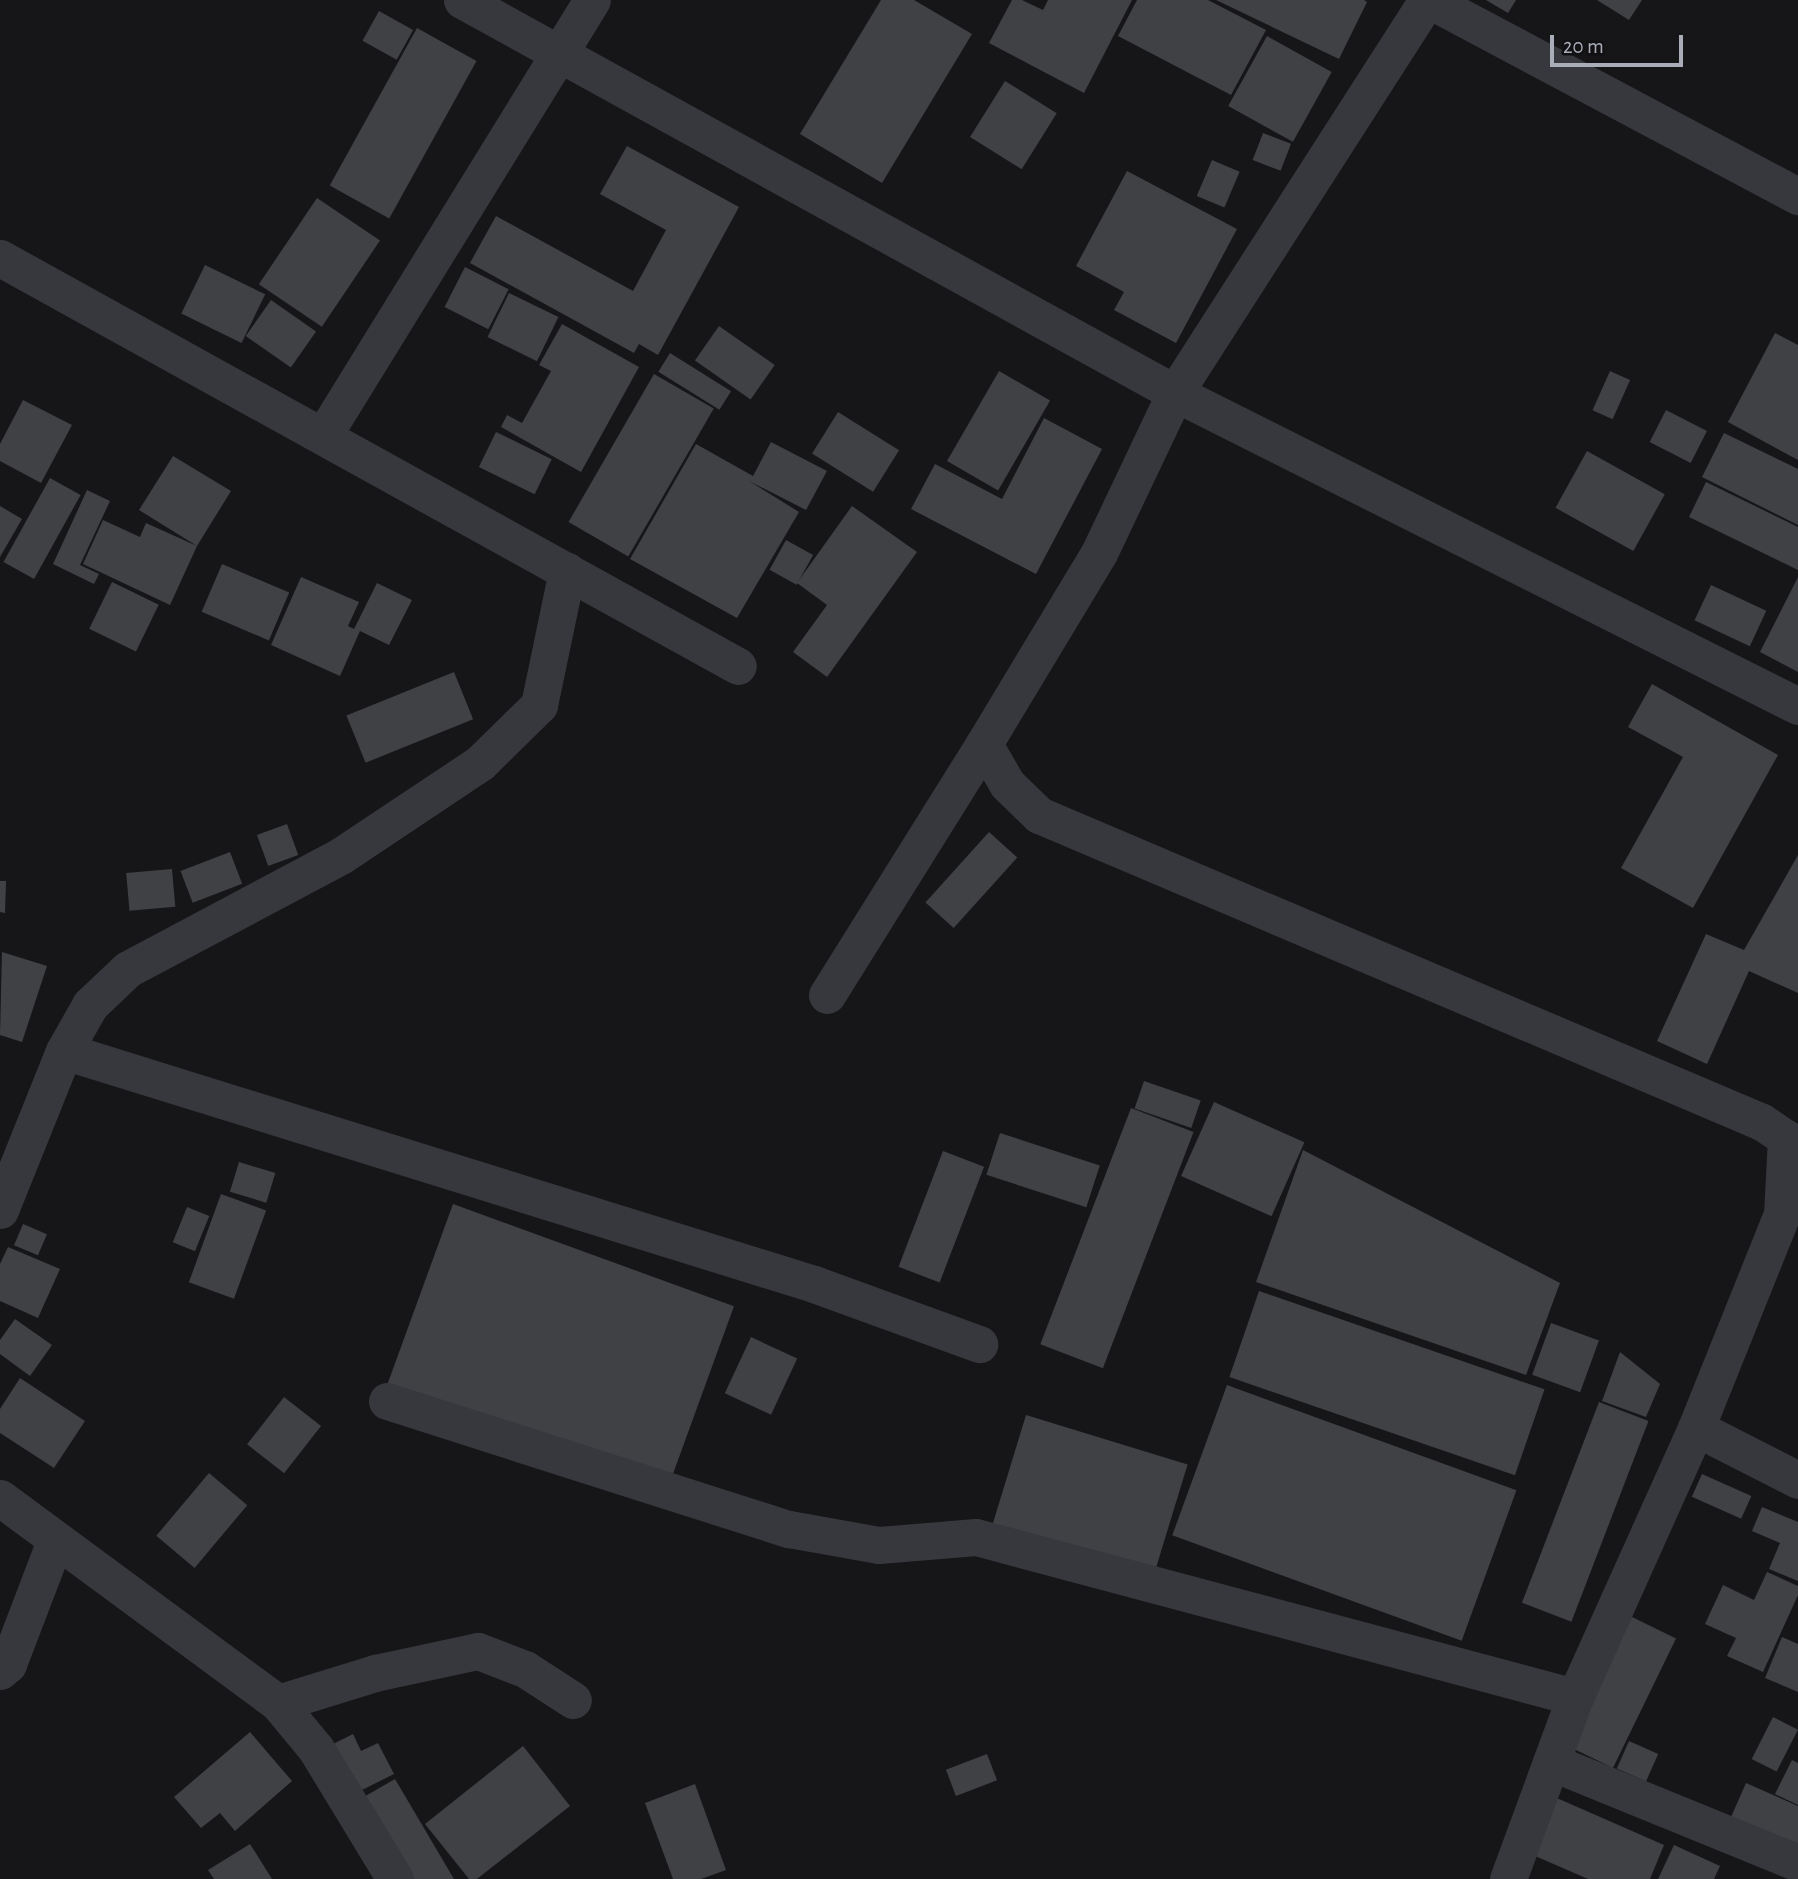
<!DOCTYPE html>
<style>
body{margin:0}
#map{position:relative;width:1798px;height:1879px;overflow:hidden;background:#161618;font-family:"Alegreya Sans",sans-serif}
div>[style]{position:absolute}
.building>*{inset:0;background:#404145;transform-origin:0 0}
.minor>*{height:37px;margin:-18.5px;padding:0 18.5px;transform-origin:18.5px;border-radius:18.5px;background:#37383d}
span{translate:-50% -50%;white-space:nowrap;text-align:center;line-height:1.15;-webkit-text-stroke:5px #111113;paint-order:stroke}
.scale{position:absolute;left:1550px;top:35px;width:133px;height:32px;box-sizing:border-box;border:4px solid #a8adb8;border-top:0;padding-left:9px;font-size:21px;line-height:24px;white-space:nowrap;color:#a8adb8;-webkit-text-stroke:5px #111113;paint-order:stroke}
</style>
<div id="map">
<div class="building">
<i style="clip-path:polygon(881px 0,914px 0,972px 34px,882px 183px,800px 134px)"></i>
<i style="clip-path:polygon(1012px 0,1022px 0,1043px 10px,1048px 0,1132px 0,1084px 93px,989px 43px)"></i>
<i style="clip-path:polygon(1137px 0,1208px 0,1266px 30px,1231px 95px,1118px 36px)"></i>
<i style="clip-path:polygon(1216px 0,1364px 0,1367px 2px,1339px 59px)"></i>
<i style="clip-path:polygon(1486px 0,1516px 0,1508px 13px)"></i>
<i style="clip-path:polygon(1597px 0,1642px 0,1629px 20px)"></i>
<i style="left:379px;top:11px;width:39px;height:34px;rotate:29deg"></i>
<i style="left:417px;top:28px;width:68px;height:180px;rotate:29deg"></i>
<i style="left:1267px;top:36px;width:74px;height:80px;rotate:29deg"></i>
<i style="left:1005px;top:81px;width:61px;height:66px;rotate:32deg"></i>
<i style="left:1263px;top:133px;width:30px;height:29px;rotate:21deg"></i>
<i style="clip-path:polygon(627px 146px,739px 207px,658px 355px,639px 344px,634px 353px,470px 263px,496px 216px,633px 291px,666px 230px,600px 194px)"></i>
<i style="left:1212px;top:160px;width:30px;height:39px;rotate:23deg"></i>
<i style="clip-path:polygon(1127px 171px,1237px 229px,1176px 343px,1114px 310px,1124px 292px,1076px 266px)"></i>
<i style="left:317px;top:198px;width:76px;height:104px;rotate:34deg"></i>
<i style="left:205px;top:265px;width:67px;height:54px;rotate:26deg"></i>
<i style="left:465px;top:267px;width:49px;height:45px;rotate:27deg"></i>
<i style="left:509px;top:293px;width:55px;height:49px;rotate:26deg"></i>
<i style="left:271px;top:300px;width:55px;height:44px;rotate:35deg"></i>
<i style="clip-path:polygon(562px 324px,639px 367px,581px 472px,501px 427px,507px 415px,522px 423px,551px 371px,539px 365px)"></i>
<i style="left:719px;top:326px;width:68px;height:42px;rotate:35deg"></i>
<i style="clip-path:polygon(1775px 333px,1798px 345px,1798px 460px,1728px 422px)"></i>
<i style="left:670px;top:353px;width:72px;height:22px;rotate:32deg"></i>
<i style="left:999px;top:371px;width:59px;height:104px;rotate:30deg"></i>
<i style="left:1610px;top:371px;width:22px;height:43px;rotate:24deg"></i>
<i style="left:654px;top:374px;width:69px;height:171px;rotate:30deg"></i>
<i style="clip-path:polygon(23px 400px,72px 425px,41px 483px,0 461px,0 444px)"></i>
<i style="left:1666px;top:410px;width:46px;height:36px;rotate:27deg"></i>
<i style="left:838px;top:412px;width:72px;height:49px;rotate:32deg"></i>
<i style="clip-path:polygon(1044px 418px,1102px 449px,1036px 574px,911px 509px,935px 464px,1002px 499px)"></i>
<i style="left:496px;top:432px;width:62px;height:39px;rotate:26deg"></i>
<i style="clip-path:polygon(1724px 433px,1798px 469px,1798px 525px,1702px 477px)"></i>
<i style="clip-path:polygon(771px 442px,827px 471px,806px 510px,749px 481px,799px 512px,737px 618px,630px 559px,696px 444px,753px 476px)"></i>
<i style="left:1587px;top:451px;width:89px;height:65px;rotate:29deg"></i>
<i style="clip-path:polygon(173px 456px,231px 491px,197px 546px,170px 605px,83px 564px,103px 520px,140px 537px,146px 523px,197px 546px,139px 510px)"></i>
<i style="left:50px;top:478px;width:35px;height:96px;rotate:29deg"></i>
<i style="clip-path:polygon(1706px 482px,1798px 527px,1798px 570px,1689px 517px)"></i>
<i style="clip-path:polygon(87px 490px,110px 501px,80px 565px,99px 574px,94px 584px,53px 564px)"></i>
<i style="clip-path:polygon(0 506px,22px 519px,0 557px)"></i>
<i style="clip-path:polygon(852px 506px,917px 552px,827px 677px,793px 652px,827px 605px,797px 583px)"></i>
<i style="left:786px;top:540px;width:31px;height:34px;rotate:29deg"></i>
<i style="left:222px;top:564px;width:73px;height:52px;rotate:23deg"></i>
<i style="clip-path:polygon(301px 577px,359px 602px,348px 626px,354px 629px,377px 583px,412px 600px,389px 645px,360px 631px,340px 676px,271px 645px)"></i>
<i style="clip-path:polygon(1798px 577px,1798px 672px,1760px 652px)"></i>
<i style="left:112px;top:582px;width:52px;height:52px;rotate:26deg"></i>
<i style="left:1711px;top:585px;width:61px;height:39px;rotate:25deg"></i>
<i style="left:454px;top:672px;width:51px;height:116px;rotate:68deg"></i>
<i style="clip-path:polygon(1652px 684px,1778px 755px,1693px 908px,1621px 868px,1683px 757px,1628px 727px)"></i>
<i style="left:287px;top:824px;width:33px;height:32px;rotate:70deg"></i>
<i style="left:989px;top:832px;width:38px;height:95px;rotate:42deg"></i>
<i style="left:230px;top:852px;width:34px;height:53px;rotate:69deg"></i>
<i style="clip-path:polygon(1798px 855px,1798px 993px,1749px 971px,1707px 1064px,1657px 1041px,1706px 934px,1744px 950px)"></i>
<i style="left:172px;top:869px;width:38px;height:46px;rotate:85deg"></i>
<i style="clip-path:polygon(0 881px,6px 881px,5px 913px,0 912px)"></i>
<i style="clip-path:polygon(2px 952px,47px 966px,22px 1042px,0 1035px)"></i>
<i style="left:1144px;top:1081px;width:60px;height:29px;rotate:19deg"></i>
<i style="left:1214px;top:1102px;width:99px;height:81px;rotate:24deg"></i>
<i style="left:1131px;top:1108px;width:67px;height:253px;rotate:21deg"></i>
<i style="left:1000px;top:1133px;width:105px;height:44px;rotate:18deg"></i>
<i style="clip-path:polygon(1303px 1150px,1560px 1283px,1526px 1375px,1256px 1282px)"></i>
<i style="left:943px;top:1151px;width:44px;height:124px;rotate:21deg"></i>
<i style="left:239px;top:1162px;width:38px;height:31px;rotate:17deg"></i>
<i style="left:221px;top:1194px;width:48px;height:94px;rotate:20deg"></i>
<i style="left:453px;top:1204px;width:299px;height:192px;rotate:20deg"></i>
<i style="left:187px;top:1207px;width:24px;height:38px;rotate:22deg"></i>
<i style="left:23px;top:1224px;width:26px;height:23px;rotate:23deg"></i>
<i style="clip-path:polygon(8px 1247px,60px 1269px,38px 1318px,0 1301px,0 1264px)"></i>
<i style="left:1259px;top:1291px;width:302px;height:91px;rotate:19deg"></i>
<i style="clip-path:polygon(15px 1319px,52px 1345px,30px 1376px,0 1354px,0 1340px)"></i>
<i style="left:1551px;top:1323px;width:51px;height:55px;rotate:20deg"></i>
<i style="left:751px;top:1337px;width:51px;height:62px;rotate:25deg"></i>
<i style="clip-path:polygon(1620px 1352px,1660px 1384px,1646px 1417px,1602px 1401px)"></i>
<i style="clip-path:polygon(20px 1378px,85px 1421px,54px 1468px,0 1433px,0 1409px)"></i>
<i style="left:1227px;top:1385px;width:308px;height:160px;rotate:20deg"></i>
<i style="left:284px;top:1397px;width:47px;height:60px;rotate:38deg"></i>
<i style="left:1599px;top:1402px;width:53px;height:215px;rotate:21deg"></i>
<i style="left:1026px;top:1415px;width:169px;height:119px;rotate:17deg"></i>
<i style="left:209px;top:1473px;width:50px;height:82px;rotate:40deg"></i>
<i style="left:1702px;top:1474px;width:54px;height:25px;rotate:24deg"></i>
<i style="clip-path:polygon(1762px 1507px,1798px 1522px,1798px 1581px,1769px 1569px,1780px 1543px,1752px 1531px)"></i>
<i style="clip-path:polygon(1767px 1572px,1798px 1586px,1798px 1595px,1763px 1672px,1727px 1656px,1736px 1638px,1705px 1624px,1723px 1585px,1754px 1600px)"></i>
<i style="left:1632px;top:1617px;width:49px;height:144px;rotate:26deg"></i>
<i style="clip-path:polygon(1782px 1637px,1798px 1644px,1798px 1692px,1765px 1678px)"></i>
<i style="left:1773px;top:1717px;width:28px;height:47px;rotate:27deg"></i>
<i style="clip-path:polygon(250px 1732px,292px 1781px,235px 1831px,220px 1813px,201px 1828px,174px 1797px)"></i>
<i style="clip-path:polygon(353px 1734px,361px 1751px,378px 1743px,394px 1774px,354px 1794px,329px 1746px)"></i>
<i style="left:1629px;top:1741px;width:32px;height:30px;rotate:24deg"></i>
<i style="clip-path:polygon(523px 1746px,570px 1806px,477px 1879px,469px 1879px,425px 1824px)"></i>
<i style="left:987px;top:1754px;width:28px;height:44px;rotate:69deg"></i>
<i style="clip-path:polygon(1792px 1760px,1798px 1763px,1798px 1805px,1775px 1794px)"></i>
<i style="clip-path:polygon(395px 1779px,454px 1879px,400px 1879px,355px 1802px)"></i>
<i style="clip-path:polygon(1746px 1783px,1798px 1806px,1798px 1846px,1731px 1817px)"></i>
<i style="clip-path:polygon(695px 1784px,726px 1870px,701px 1879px,673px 1879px,645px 1803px)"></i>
<i style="clip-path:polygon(1550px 1795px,1664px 1845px,1650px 1879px,1588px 1879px,1526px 1852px)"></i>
<i style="clip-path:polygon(250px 1844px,272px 1879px,214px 1879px,208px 1870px)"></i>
<i style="clip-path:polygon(1674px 1845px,1720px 1866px,1714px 1879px,1658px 1879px)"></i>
</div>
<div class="minor">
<i style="left:462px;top:0;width:814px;rotate:28.86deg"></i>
<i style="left:1175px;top:393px;width:697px;rotate:26.68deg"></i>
<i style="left:1427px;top:0;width:467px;rotate:122.7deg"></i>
<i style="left:1175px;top:393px;width:177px;rotate:115.4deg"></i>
<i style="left:1099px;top:553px;width:223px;rotate:121.1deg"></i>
<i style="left:984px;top:744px;width:46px;rotate:60.1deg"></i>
<i style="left:1007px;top:784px;width:45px;rotate:44.1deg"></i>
<i style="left:1039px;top:815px;width:785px;rotate:23.01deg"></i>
<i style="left:1762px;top:1122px;width:29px;rotate:34deg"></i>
<i style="left:1786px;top:1138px;width:76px;rotate:93deg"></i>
<i style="left:1782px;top:1214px;width:231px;rotate:111.9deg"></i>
<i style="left:1696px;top:1428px;width:295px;rotate:114.2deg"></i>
<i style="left:1575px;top:1697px;width:194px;rotate:110.2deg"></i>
<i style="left:1429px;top:0;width:418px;rotate:28deg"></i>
<i style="left:0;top:258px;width:843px;rotate:28.94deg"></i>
<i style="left:323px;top:436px;width:512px;rotate:-58.33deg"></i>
<i style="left:827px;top:995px;width:296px;rotate:-58deg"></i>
<i style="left:64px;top:1051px;width:785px;rotate:17.26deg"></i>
<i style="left:814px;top:1284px;width:176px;rotate:20deg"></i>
<i style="left:0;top:1210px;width:171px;rotate:-68.1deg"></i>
<i style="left:64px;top:1051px;width:53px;rotate:-60.5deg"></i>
<i style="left:90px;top:1005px;width:52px;rotate:-43.5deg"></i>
<i style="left:128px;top:969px;width:242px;rotate:-28deg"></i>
<i style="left:342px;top:855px;width:166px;rotate:-33.7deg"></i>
<i style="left:480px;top:763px;width:83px;rotate:-44.5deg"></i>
<i style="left:539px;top:705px;width:137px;rotate:-78.2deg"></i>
<i style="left:387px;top:1401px;width:422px;rotate:17.7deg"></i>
<i style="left:789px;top:1529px;width:91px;rotate:10.1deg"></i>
<i style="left:879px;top:1545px;width:97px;rotate:-4.7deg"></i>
<i style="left:976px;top:1537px;width:620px;rotate:14.96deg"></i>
<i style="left:1696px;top:1428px;width:114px;rotate:27deg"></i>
<i style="left:0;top:1498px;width:345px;rotate:36.4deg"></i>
<i style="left:278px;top:1703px;width:60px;rotate:50.4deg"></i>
<i style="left:316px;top:1749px;width:152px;rotate:58.7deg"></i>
<i style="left:0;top:1671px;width:11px;rotate:-41deg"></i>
<i style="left:8px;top:1664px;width:132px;rotate:-69.1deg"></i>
<i style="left:278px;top:1703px;width:102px;rotate:-17.2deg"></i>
<i style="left:375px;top:1673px;width:105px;rotate:-12.1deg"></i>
<i style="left:478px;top:1651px;width:50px;rotate:21deg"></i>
<i style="left:525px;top:1669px;width:57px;rotate:32.9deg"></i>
<i style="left:1551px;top:1762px;width:267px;rotate:22.2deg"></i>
</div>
<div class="scale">20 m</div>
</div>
